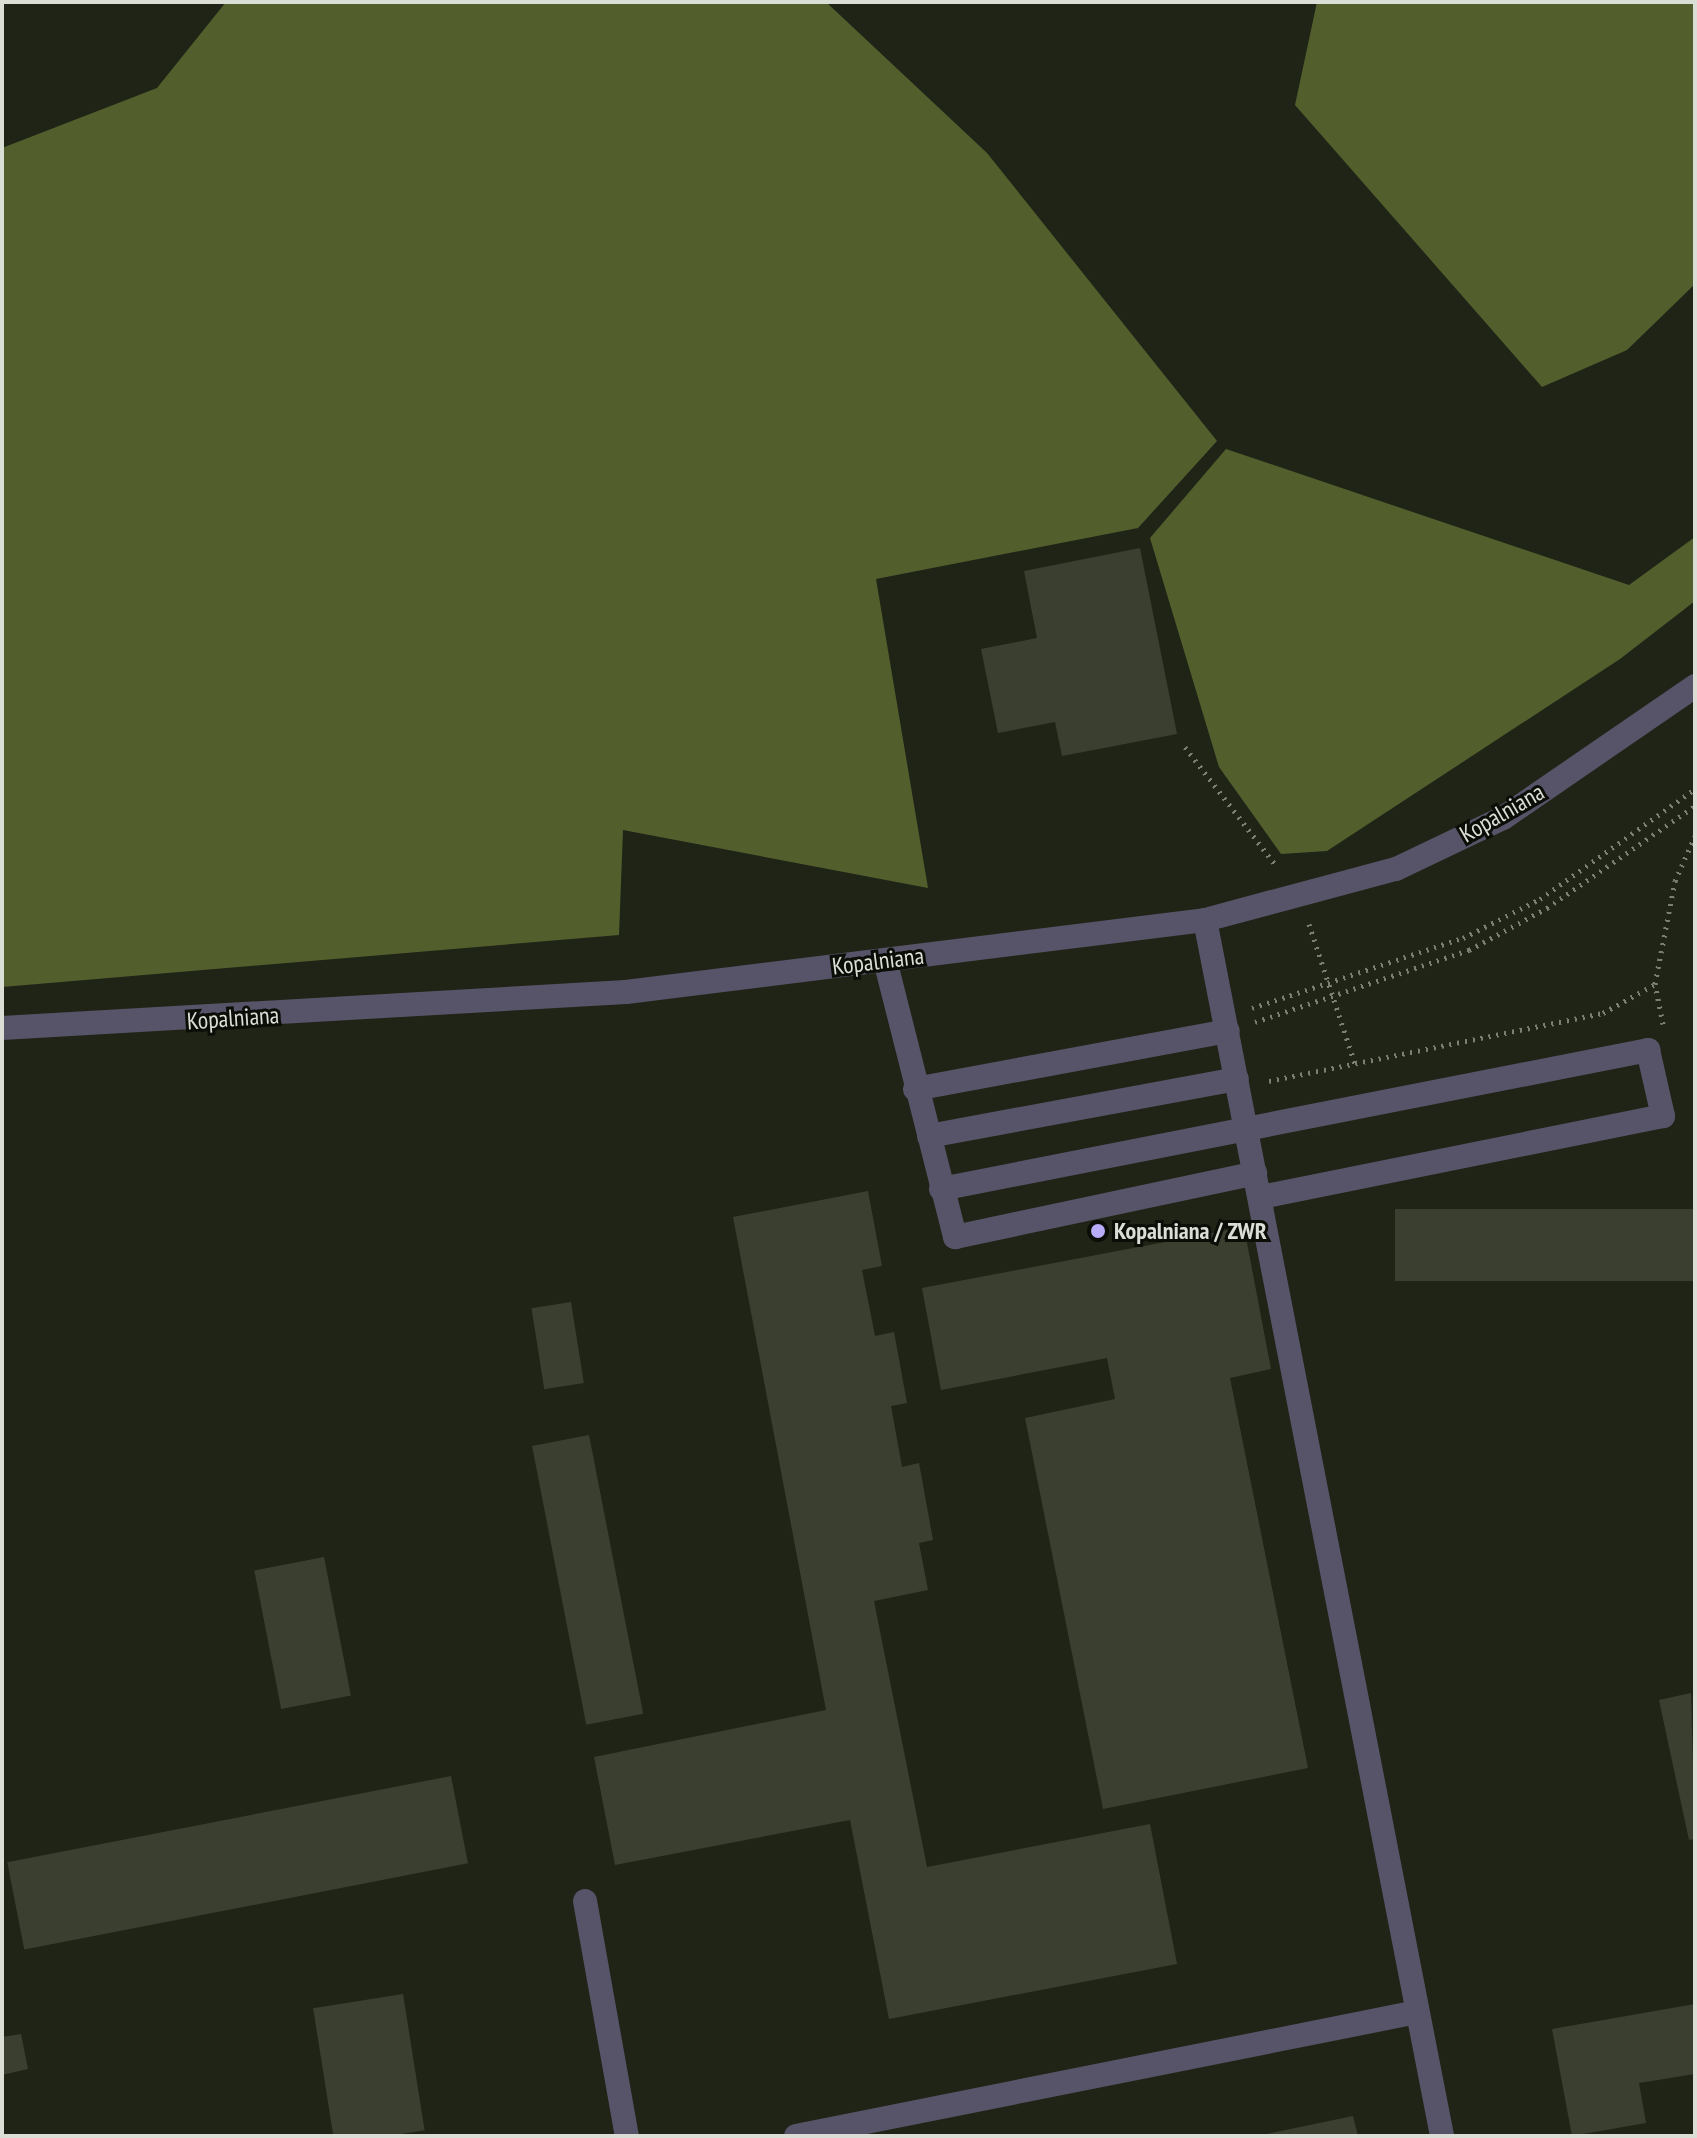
<!DOCTYPE html>
<style>
body{margin:0}
#map{position:relative;width:1697px;height:2138px;overflow:hidden;background:#202417;font-family:"PT Sans Narrow",sans-serif}
div>[style]{position:absolute}
.forest>*{inset:0;background:#525f2d}
.building>*{inset:0;background:#3b3f30;transform-origin:0 0}
.path>*{height:5px;margin-top:-2.5px;transform-origin:0;background:repeating-linear-gradient(90deg,#7c7f74 0 2px,transparent 0 8px)}
.minor>*{height:24px;margin:-12px;padding:0 12px;transform-origin:12px;border-radius:12px;background:#575469}
.dots>*{width:22px;height:22px;translate:-50% -50%;box-sizing:border-box;border:4px solid #0b0d07;border-radius:50%}
span{translate:-50% -50%;white-space:nowrap;text-align:center;line-height:1.15;-webkit-text-stroke:6px #0b0d07;paint-order:stroke}
.street-label{font-size:24px;color:#dbded5}
.poi-label{font-size:24px;color:#dbded5;font-weight:700}
.left{translate:0 -50%;text-align:left}
.frame{position:absolute;inset:0;border:4px solid #dbded5;pointer-events:none}
</style>
<div id="map">
<div class="forest">
<i style="clip-path:polygon(226px 2px,826px 2px,987px 153px,1217px 441px,1138px 528px,876px 579px,928px 888px,623px 830px,619px 935px,2px 987px,2px 148px,157px 88px)"></i>
<i style="clip-path:polygon(1317px 2px,1695px 2px,1695px 284px,1627px 350px,1542px 387px,1295px 105px)"></i>
<i style="clip-path:polygon(1226px 449px,1629px 585px,1695px 537px,1695px 601px,1620px 659px,1327px 851px,1281px 854px,1219px 767px,1150px 538px)"></i>
</div>
<div class="building">
<i style="clip-path:polygon(1140px 548px,1177px 734px,1062px 756px,1055px 722px,998px 733px,981px 649px,1037px 638px,1024px 571px)"></i>
<i style="clip-path:polygon(868px 1191px,882px 1266px,862px 1270px,875px 1336px,894px 1332px,907px 1403px,891px 1406px,902px 1467px,919px 1463px,933px 1540px,919px 1543px,928px 1590px,874px 1601px,927px 1867px,1150px 1824px,1177px 1964px,889px 2019px,850px 1820px,615px 1865px,594px 1757px,826px 1710px,733px 1217px)"></i>
<i style="left:1695px;top:1209px;width:72px;height:300px;rotate:90deg"></i>
<i style="clip-path:polygon(1244px 1227px,1271px 1369px,1230px 1378px,1308px 1768px,1103px 1809px,1025px 1418px,1115px 1399px,1107px 1358px,941px 1390px,922px 1288px)"></i>
<i style="left:571px;top:1302px;width:82px;height:40px;rotate:81deg"></i>
<i style="left:589px;top:1435px;width:284px;height:58px;rotate:79deg"></i>
<i style="left:324px;top:1557px;width:141px;height:71px;rotate:79deg"></i>
<i style="clip-path:polygon(1691px 1693px,1695px 1839px,1689px 1840px,1659px 1700px)"></i>
<i style="left:451px;top:1776px;width:89px;height:452px;rotate:79deg"></i>
<i style="left:403px;top:1994px;width:138px;height:91px;rotate:81deg"></i>
<i style="clip-path:polygon(1695px 2004px,1695px 2074px,1639px 2083px,1646px 2123px,1572px 2136px,1552px 2029px)"></i>
<i style="clip-path:polygon(21px 2034px,28px 2069px,2px 2075px,2px 2037px)"></i>
<i style="clip-path:polygon(1353px 2116px,1358px 2136px,1262px 2136px,1262px 2135px)"></i>
</div>
<div class="path">
<i style="left:1185px;top:747px;width:151px;rotate:52.5deg"></i>
<i style="left:1309px;top:924px;width:147px;rotate:71.8deg"></i>
<i style="left:1252px;top:1008px;width:222px;rotate:-18.4deg"></i>
<i style="left:1463px;top:938px;width:86px;rotate:-26.9deg"></i>
<i style="left:1540px;top:899px;width:190px;rotate:-35.4deg"></i>
<i style="left:1255px;top:1022px;width:226px;rotate:-18.6deg"></i>
<i style="left:1469px;top:950px;width:89px;rotate:-28.3deg"></i>
<i style="left:1547px;top:908px;width:180px;rotate:-34.6deg"></i>
<i style="left:1663px;top:1024px;width:41px;rotate:-101.3deg"></i>
<i style="left:1655px;top:984px;width:105px;rotate:-79deg"></i>
<i style="left:1675px;top:881px;width:49px;rotate:-66deg"></i>
<i style="left:1269px;top:1081px;width:341px;rotate:-11.5deg"></i>
<i style="left:1603px;top:1013px;width:60px;rotate:-29.1deg"></i>
</div>
<div class="minor">
<i style="left:1205px;top:920px;width:1239px;rotate:78.97deg"></i>
<i style="left:885px;top:960px;width:286px;rotate:75.8deg"></i>
<i style="left:955px;top:1237px;width:307px;rotate:-12deg"></i>
<i style="left:2px;top:1028px;width:625px;rotate:-3.3deg"></i>
<i style="left:626px;top:992px;width:583px;rotate:-7.09deg"></i>
<i style="left:1205px;top:920px;width:198px;rotate:-15deg"></i>
<i style="left:1396px;top:869px;width:119px;rotate:-25.5deg"></i>
<i style="left:1503px;top:818px;width:233px;rotate:-34.5deg"></i>
<i style="left:915px;top:1089px;width:318px;rotate:-10.5deg"></i>
<i style="left:929px;top:1136px;width:313px;rotate:-10.5deg"></i>
<i style="left:941px;top:1189px;width:721px;rotate:-11.12deg"></i>
<i style="left:1648px;top:1050px;width:68px;rotate:77.2deg"></i>
<i style="left:1663px;top:1116px;width:411px;rotate:168.6deg"></i>
<i style="left:585px;top:1901px;width:239px;rotate:79.9deg"></i>
<i style="left:796px;top:2136px;width:633px;rotate:-11.29deg"></i>
</div>
<div class="dots">
<i style="left:1098px;top:1231px;background:#b8abf7"></i>
</div>
<div class="street-label">
<span style="left:1502px;top:813px;rotate:-30deg">Kopalniana</span>
<span style="left:878px;top:961px;rotate:-7deg">Kopalniana</span>
<span style="left:233px;top:1018px;rotate:-4deg">Kopalniana</span>
</div>
<div class="poi-label">
<span class="left" style="left:1114px;top:1231px">Kopalniana / ZWR</span>
</div>
<div class="frame"></div>
</div>
